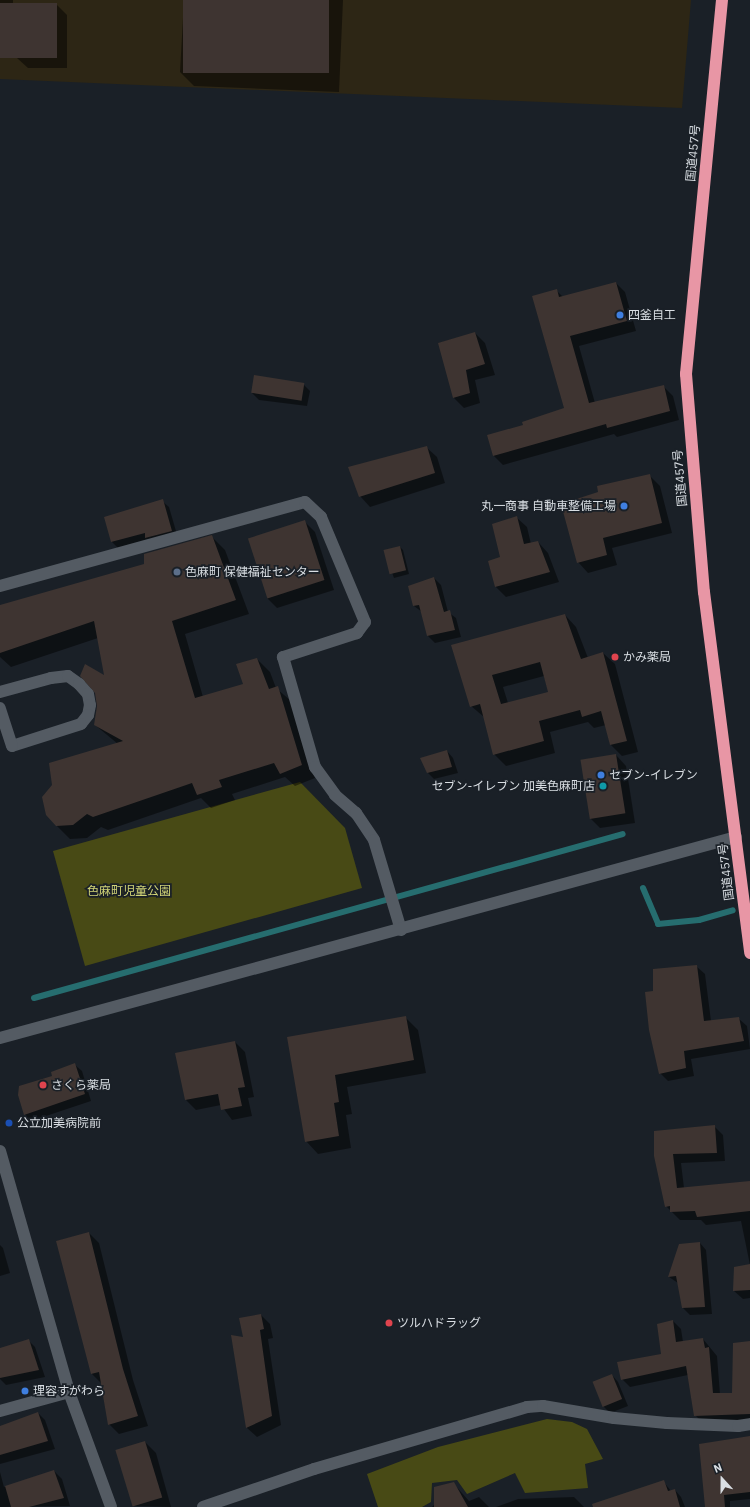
<!DOCTYPE html>
<meta charset="utf-8">
<style>
body{margin:0}
#map{position:relative;width:750px;height:1507px;overflow:hidden;background:#1a2027;font-family:"IBM Plex Sans","Noto Sans JP",sans-serif}
div>[style]{position:absolute}
.industrial>*{inset:0;background:#2d2615}
.green>*{inset:0;background:#484a15}
.shadow>*{inset:0;background:#0007;transform-origin:0 0}
.stream>*{height:6px;margin:-3px;padding:0 3px;transform-origin:3px;border-radius:3px;background:#266d6f}
.building>*{inset:0;background:#3e3431;transform-origin:0 0}
.minor>*{height:12px;margin:-6px;padding:0 6px;transform-origin:6px;border-radius:6px;background:#545b63}
.highway>*{height:12px;margin:-6px;padding:0 6px;transform-origin:6px;border-radius:6px;background:#e896a5}
.dots>*{width:11px;height:11px;translate:-50% -50%;box-sizing:border-box;border:2px solid #1a2027;border-radius:50%}
span{translate:-50% -50%;white-space:nowrap;text-align:center;line-height:1.15;-webkit-text-stroke:3.5px #1a2027;paint-order:stroke}
.street-label{font-size:12px;color:#d9dee3}
.poi-label{font-size:12px;color:#d9dee3}
.left{translate:0 -50%;text-align:left}
.right{translate:-100% -50%;text-align:right}
.park-label{font-size:12px;color:#d1d477}
.north{position:absolute;left:702px;top:1459px;width:40px;height:40px;-webkit-text-stroke:3px #1a2027;paint-order:stroke;rotate:339deg;font-size:11px;font-weight:700;line-height:16px;text-align:center;color:#d9dee3}
.north::after{content:'';display:block;margin:auto;width:14px;height:18px;background:#d9dee3;clip-path:polygon(50% 0,100% 100%,50% 72%,0 100%)}
</style>
<div id="map">
<div class="industrial">
<i style="clip-path:polygon(0 0,691px 0,682px 108px,0 79px)"></i>
</div>
<div class="green">
<i style="clip-path:polygon(300px 782px,345px 828px,362px 888px,85px 966px,53px 851px)"></i>
<i style="clip-path:polygon(547px 1419px,572px 1422px,587px 1429px,603px 1459px,585px 1464px,588px 1488px,525px 1493px,515px 1473px,467px 1494px,457px 1480px,432px 1483px,431px 1502px,422px 1507px,378px 1507px,367px 1474px,438px 1447px)"></i>
</div>
<div class="shadow">
<i style="left:0;top:0;width:13px;height:26px"></i>
<i style="clip-path:polygon(184px 0,343px 0,339px 92px,194px 86px,180px 72px)"></i>
<i style="clip-path:polygon(56px 4px,67px 15px,67px 68px,28px 68px,17px 58px)"></i>
<i style="clip-path:polygon(616px 283px,625px 292px,636px 331px,579px 346px,595px 403px,663px 386px,673px 396px,679px 420px,617px 437px,614px 434px,503px 465px,493px 455px,525px 426px,565px 409px,557px 291px,563px 297px)"></i>
<i style="clip-path:polygon(475px 333px,485px 343px,495px 375px,475px 380px,480px 403px,464px 408px,454px 398px,439px 343px)"></i>
<i style="clip-path:polygon(303px 384px,310px 391px,307px 406px,259px 400px,252px 393px)"></i>
<i style="clip-path:polygon(426px 447px,437px 457px,445px 483px,370px 507px,360px 496px)"></i>
<i style="clip-path:polygon(650px 476px,660px 486px,672px 533px,612px 548px,617px 565px,588px 573px,578px 562px,600px 492px)"></i>
<i style="clip-path:polygon(162px 501px,169px 507px,178px 538px,119px 549px,112px 542px,106px 518px)"></i>
<i style="clip-path:polygon(516px 517px,527px 527px,531px 544px,538px 542px,548px 553px,559px 582px,506px 597px,495px 586px,501px 558px)"></i>
<i style="clip-path:polygon(304px 521px,315px 532px,334px 590px,277px 608px,267px 598px)"></i>
<i style="clip-path:polygon(212px 537px,225px 550px,249px 614px,185px 634px,203px 697px,244px 685px,257px 659px,270px 672px,276px 688px,291px 701px,315px 778px,295px 786px,285px 777px,232px 794px,235px 800px,211px 808px,201px 798px,108px 830px,101px 827px,87px 838px,70px 839px,56px 825px,118px 744px,95px 725px,106px 677px,98px 638px,11px 667px,0 657px,0 606px,145px 565px)"></i>
<i style="clip-path:polygon(400px 547px,403px 550px,409px 574px,394px 578px,385px 553px)"></i>
<i style="clip-path:polygon(434px 578px,441px 585px,448px 612px,456px 618px,461px 637px,435px 643px,428px 636px,422px 612px,414px 606px,409px 587px)"></i>
<i style="clip-path:polygon(evenodd,565px 615px,576px 627px,588px 658px,603px 653px,615px 664px,638px 752px,622px 756px,610px 744px,606px 725px,594px 728px,588px 722px,550px 732px,555px 753px,506px 766px,494px 754px,484px 717px,471px 706px,453px 646px,565px 615px,544px 676px,549px 693px,508px 703px,503px 687px,544px 676px)"></i>
<i style="clip-path:polygon(447px 751px,453px 758px,458px 773px,434px 779px,428px 773px)"></i>
<i style="clip-path:polygon(616px 755px,626px 766px,635px 823px,600px 828px,590px 818px,582px 760px)"></i>
<i style="clip-path:polygon(696px 966px,705px 974px,711px 1021px,738px 1018px,747px 1026px,750px 1049px,691px 1059px,694px 1076px,668px 1081px,660px 1073px,654px 992px)"></i>
<i style="clip-path:polygon(405px 1017px,418px 1030px,426px 1073px,347px 1087px,352px 1114px,346px 1115px,351px 1148px,318px 1154px,306px 1141px,289px 1038px)"></i>
<i style="clip-path:polygon(235px 1042px,245px 1052px,254px 1097px,248px 1098px,252px 1116px,232px 1120px,221px 1105px,196px 1110px,186px 1100px)"></i>
<i style="clip-path:polygon(75px 1065px,82px 1071px,91px 1101px,31px 1121px,25px 1115px,53px 1077px)"></i>
<i style="clip-path:polygon(714px 1126px,723px 1135px,725px 1161px,681px 1163px,684px 1188px,750px 1182px,750px 1298px,743px 1299px,734px 1291px,750px 1265px,741px 1221px,706px 1225px,701px 1220px,680px 1220px,666px 1206px,655px 1156px)"></i>
<i style="clip-path:polygon(89px 1233px,99px 1243px,133px 1380px,148px 1426px,119px 1434px,109px 1424px,102px 1384px,92px 1374px,57px 1241px)"></i>
<i style="clip-path:polygon(700px 1243px,706px 1250px,712px 1314px,690px 1315px,683px 1308px,678px 1283px,669px 1277px)"></i>
<i style="clip-path:polygon(0 1245px,3px 1248px,10px 1273px,0 1276px)"></i>
<i style="clip-path:polygon(261px 1315px,270px 1324px,273px 1338px,268px 1339px,281px 1425px,257px 1437px,247px 1428px,232px 1337px,244px 1338px)"></i>
<i style="clip-path:polygon(673px 1321px,681px 1329px,683px 1342px,703px 1339px,717px 1356px,720px 1394px,733px 1394px,750px 1342px,750px 1421px,703px 1423px,695px 1415px,688px 1375px,630px 1387px,622px 1379px,662px 1355px,658px 1325px)"></i>
<i style="clip-path:polygon(28px 1340px,35px 1347px,45px 1377px,6px 1385px,0 1379px,0 1349px)"></i>
<i style="clip-path:polygon(612px 1375px,618px 1382px,628px 1406px,610px 1413px,603px 1406px)"></i>
<i style="clip-path:polygon(38px 1413px,45px 1420px,55px 1449px,0 1464px,0 1427px)"></i>
<i style="clip-path:polygon(750px 1437px,750px 1499px,730px 1501px,730px 1507px,706px 1507px)"></i>
<i style="clip-path:polygon(145px 1442px,156px 1453px,171px 1507px,134px 1506px)"></i>
<i style="clip-path:polygon(54px 1471px,62px 1479px,70px 1506px,0 1507px,0 1472px,4px 1487px)"></i>
<i style="clip-path:polygon(663px 1481px,671px 1491px,675px 1490px,681px 1497px,685px 1507px,622px 1507px)"></i>
<i style="clip-path:polygon(454px 1484px,469px 1501px,479px 1497px,489px 1507px,432px 1507px)"></i>
<i style="clip-path:polygon(574px 1497px,584px 1507px,496px 1507px,518px 1499px)"></i>
</div>
<div class="stream">
<i style="left:643px;top:888px;width:39px;rotate:67deg"></i>
<i style="left:658px;top:924px;width:41px;rotate:-5.6deg"></i>
<i style="left:699px;top:920px;width:35px;rotate:-16deg"></i>
<i style="left:34px;top:998px;width:611px;rotate:-15.56deg"></i>
</div>
<div class="building">
<i style="left:183px;top:0;width:146px;height:73px"></i>
<i style="left:57px;top:3px;width:55px;height:57px;rotate:90deg"></i>
<i style="clip-path:polygon(616px 282px,627px 321px,570px 336px,589px 403px,664px 385px,670px 411px,607px 428px,606px 424px,493px 456px,487px 435px,523px 425px,522px 422px,564px 408px,532px 296px,557px 289px,559px 297px)"></i>
<i style="clip-path:polygon(475px 332px,485px 364px,466px 370px,470px 393px,453px 398px,438px 343px)"></i>
<i style="left:254px;top:375px;width:51px;height:18px;rotate:9deg"></i>
<i style="clip-path:polygon(427px 446px,435px 473px,359px 497px,348px 467px)"></i>
<i style="clip-path:polygon(650px 474px,662px 523px,603px 538px,607px 555px,577px 563px,561px 504px,598px 492px,597px 486px)"></i>
<i style="clip-path:polygon(163px 499px,172px 531px,145px 538px,145px 533px,111px 542px,104px 517px)"></i>
<i style="clip-path:polygon(517px 516px,524px 544px,538px 541px,550px 572px,495px 587px,488px 561px,500px 557px,492px 524px)"></i>
<i style="left:305px;top:520px;width:63px;height:60px;rotate:72deg"></i>
<i style="clip-path:polygon(212px 535px,236px 600px,172px 621px,195px 698px,243px 684px,236px 664px,257px 658px,269px 689px,278px 686px,302px 765px,280px 774px,274px 763px,219px 780px,222px 787px,197px 795px,192px 783px,93px 817px,87px 814px,73px 825px,56px 826px,46px 815px,42px 797px,52px 785px,49px 763px,123px 741px,94px 725px,97px 706px,95px 693px,80px 676px,85px 664px,104px 675px,94px 621px,0 653px,0 605px,144px 564px,144px 554px)"></i>
<i style="left:400px;top:546px;width:25px;height:17px;rotate:76deg"></i>
<i style="clip-path:polygon(434px 577px,444px 612px,450px 610px,455px 630px,427px 636px,419px 605px,413px 606px,408px 586px)"></i>
<i style="clip-path:polygon(evenodd,565px 614px,581px 659px,603px 652px,627px 741px,610px 745px,601px 711px,582px 717px,580px 710px,539px 721px,544px 741px,493px 755px,480px 704px,470px 707px,451px 645px,565px 614px,540px 662px,548px 692px,501px 704px,492px 675px,540px 662px)"></i>
<i style="clip-path:polygon(447px 750px,452px 767px,427px 773px,420px 758px)"></i>
<i style="left:616px;top:754px;width:60px;height:36px;rotate:81deg"></i>
<i style="clip-path:polygon(697px 965px,704px 1021px,739px 1017px,744px 1041px,684px 1051px,686px 1068px,659px 1074px,649px 1030px,645px 992px,653px 991px,653px 969px)"></i>
<i style="clip-path:polygon(406px 1016px,414px 1060px,335px 1075px,339px 1102px,334px 1103px,339px 1136px,305px 1142px,287px 1037px)"></i>
<i style="clip-path:polygon(235px 1041px,245px 1087px,238px 1088px,242px 1106px,221px 1110px,218px 1094px,185px 1100px,175px 1053px)"></i>
<i style="clip-path:polygon(75px 1063px,85px 1094px,24px 1115px,18px 1095px,19px 1086px,52px 1076px,51px 1072px)"></i>
<i style="clip-path:polygon(715px 1125px,717px 1153px,673px 1154px,677px 1188px,750px 1181px,750px 1211px,697px 1217px,695px 1211px,670px 1212px,670px 1206px,665px 1207px,654px 1156px,654px 1131px)"></i>
<i style="clip-path:polygon(89px 1232px,123px 1369px,138px 1416px,108px 1425px,99px 1372px,91px 1374px,56px 1241px)"></i>
<i style="clip-path:polygon(700px 1242px,705px 1307px,682px 1308px,676px 1276px,668px 1277px,679px 1244px)"></i>
<i style="clip-path:polygon(750px 1264px,750px 1290px,733px 1291px,734px 1267px)"></i>
<i style="clip-path:polygon(261px 1314px,264px 1329px,260px 1330px,272px 1416px,246px 1428px,231px 1335px,243px 1337px,239px 1318px)"></i>
<i style="clip-path:polygon(673px 1320px,676px 1342px,703px 1338px,705px 1348px,709px 1347px,713px 1393px,732px 1393px,733px 1343px,750px 1341px,750px 1414px,694px 1416px,686px 1366px,621px 1380px,617px 1362px,661px 1354px,657px 1324px)"></i>
<i style="clip-path:polygon(29px 1339px,39px 1370px,0 1378px,0 1348px)"></i>
<i style="left:612px;top:1374px;width:27px;height:21px;rotate:68deg"></i>
<i style="clip-path:polygon(38px 1412px,48px 1441px,0 1455px,0 1426px)"></i>
<i style="clip-path:polygon(750px 1436px,750px 1492px,724px 1495px,725px 1507px,705px 1507px,699px 1444px)"></i>
<i style="left:145px;top:1441px;width:59px;height:31px;rotate:73deg"></i>
<i style="clip-path:polygon(54px 1470px,64px 1498px,29px 1507px,11px 1507px,5px 1486px)"></i>
<i style="clip-path:polygon(664px 1480px,668px 1491px,675px 1489px,680px 1507px,593px 1507px,592px 1504px)"></i>
<i style="clip-path:polygon(454px 1482px,468px 1507px,434px 1507px,434px 1487px)"></i>
</div>
<div class="minor">
<i style="left:0;top:586px;width:316px;rotate:-15.4deg"></i>
<i style="left:305px;top:502px;width:22px;rotate:43deg"></i>
<i style="left:321px;top:517px;width:114px;rotate:67.3deg"></i>
<i style="left:365px;top:622px;width:14px;rotate:126deg"></i>
<i style="left:357px;top:633px;width:78px;rotate:162deg"></i>
<i style="left:283px;top:657px;width:115px;rotate:73.8deg"></i>
<i style="left:315px;top:767px;width:34px;rotate:54deg"></i>
<i style="left:335px;top:795px;width:28px;rotate:41deg"></i>
<i style="left:356px;top:813px;width:32px;rotate:56deg"></i>
<i style="left:374px;top:840px;width:94px;rotate:73.3deg"></i>
<i style="left:0;top:692px;width:53px;rotate:-15.4deg"></i>
<i style="left:51px;top:678px;width:17px;rotate:-7deg"></i>
<i style="left:68px;top:676px;width:14px;rotate:36deg"></i>
<i style="left:79px;top:684px;width:13px;rotate:48deg"></i>
<i style="left:88px;top:694px;width:11px;rotate:80deg"></i>
<i style="left:90px;top:705px;width:10px;rotate:101deg"></i>
<i style="left:88px;top:715px;width:11px;rotate:128deg"></i>
<i style="left:81px;top:724px;width:72px;rotate:162.3deg"></i>
<i style="left:12px;top:746px;width:40px;rotate:-108deg"></i>
<i style="left:0;top:1038px;width:763px;rotate:-15.27deg"></i>
<i style="left:0;top:1151px;width:251px;rotate:74deg"></i>
<i style="left:69px;top:1392px;width:122px;rotate:69.9deg"></i>
<i style="left:0;top:1411px;width:72px;rotate:-15.4deg"></i>
<i style="left:203px;top:1507px;width:117px;rotate:-18.9deg"></i>
<i style="left:314px;top:1469px;width:222px;rotate:-16.2deg"></i>
<i style="left:527px;top:1407px;width:16px;rotate:-4deg"></i>
<i style="left:543px;top:1406px;width:72px;rotate:9.6deg"></i>
<i style="left:614px;top:1418px;width:53px;rotate:5.4deg"></i>
<i style="left:667px;top:1423px;width:71px;rotate:2.4deg"></i>
<i style="left:738px;top:1426px;width:12px;rotate:-9deg"></i>
</div>
<div class="highway">
<i style="left:722px;top:0;width:376px;rotate:95.5deg"></i>
<i style="left:686px;top:374px;width:219px;rotate:85.3deg"></i>
<i style="left:704px;top:592px;width:364px;rotate:82.7deg"></i>
</div>
<div class="dots">
<i style="left:620px;top:315px;background:#3f7fe0"></i>
<i style="left:624px;top:506px;background:#3f7fe0"></i>
<i style="left:177px;top:572px;background:#5c6f8a"></i>
<i style="left:615px;top:657px;background:#e0444e"></i>
<i style="left:601px;top:775px;background:#3f7fe0"></i>
<i style="left:603px;top:786px;background:#0f9aa8"></i>
<i style="left:43px;top:1085px;background:#e0444e"></i>
<i style="left:9px;top:1123px;background:#1a4fb4"></i>
<i style="left:389px;top:1323px;background:#e0444e"></i>
<i style="left:25px;top:1391px;background:#3f7fe0"></i>
</div>
<div class="street-label">
<span style="left:693px;top:153px;rotate:-85deg">国道457号</span>
<span style="left:680px;top:478px;rotate:-95deg">国道457号</span>
<span style="left:726px;top:872px;rotate:-97deg">国道457号</span>
</div>
<div class="poi-label">
<span class="left" style="left:628px;top:315px">四釜自工</span>
<span class="right" style="left:616px;top:506px">丸一商事 自動車整備工場</span>
<span class="left" style="left:185px;top:572px">色麻町 保健福祉センター</span>
<span class="left" style="left:623px;top:657px">かみ薬局</span>
<span class="left" style="left:609px;top:775px">セブン-イレブン</span>
<span class="right" style="left:595px;top:786px">セブン-イレブン 加美色麻町店</span>
<span class="left" style="left:51px;top:1085px">さくら薬局</span>
<span class="left" style="left:17px;top:1123px">公立加美病院前</span>
<span class="left" style="left:397px;top:1323px">ツルハドラッグ</span>
<span class="left" style="left:33px;top:1391px">理容すがわら</span>
</div>
<div class="park-label">
<span style="left:129px;top:891px">色麻町児童公園</span>
</div>
<div class="north">N</div>
</div>
